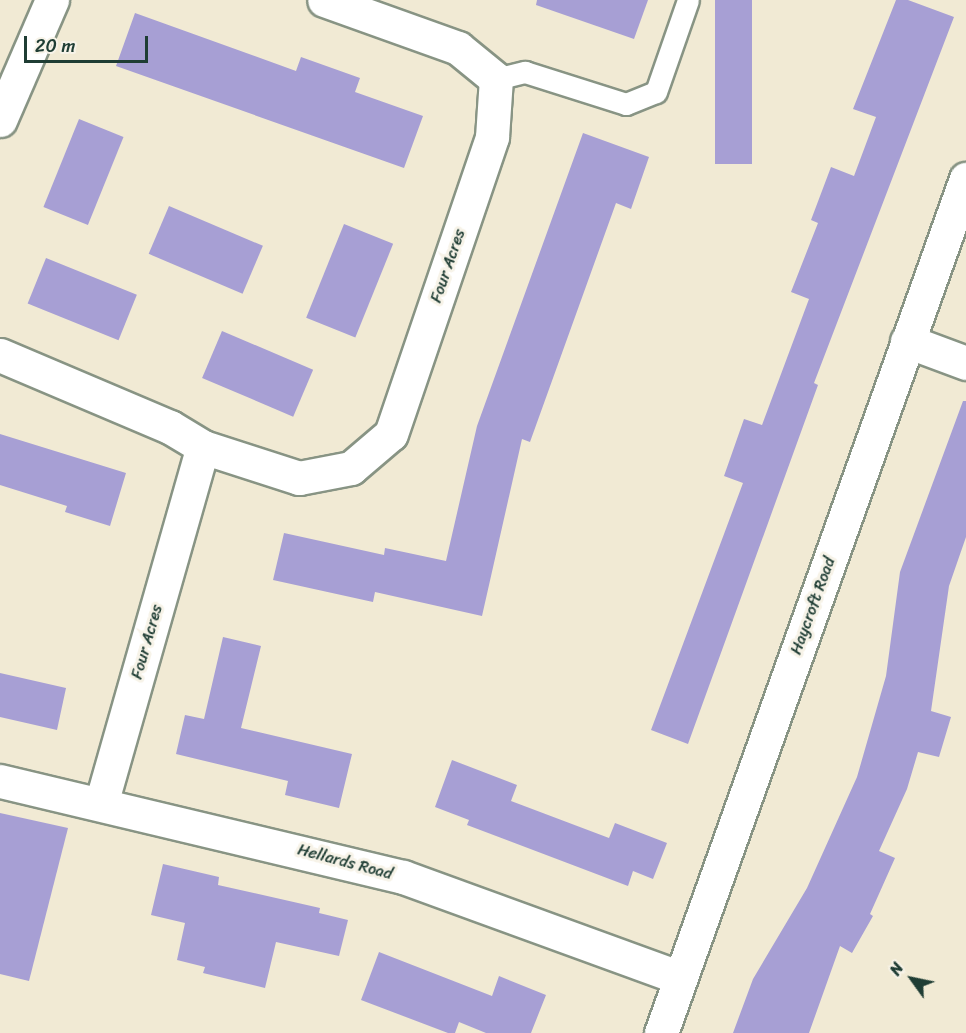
<!DOCTYPE html>
<style>
body{margin:0}
#map{position:relative;width:966px;height:1033px;overflow:hidden;background:#f1ead4;font-family:Sriracha,sans-serif}
div>[style]{position:absolute}
.building>*{inset:0;background:#a79fd4;transform-origin:0 0}
.roads{filter:drop-shadow(2px 0 #889484) drop-shadow(-2px 0 #889484) drop-shadow(0 2px #889484) drop-shadow(0 -2px #889484)}
.service>*{height:21px;margin:-10.5px;padding:0 10.5px;transform-origin:10.5px;border-radius:10.5px;background:#fff}
.minor>*{height:33px;margin:-16.5px;padding:0 16.5px;transform-origin:16.5px;border-radius:16.5px;background:#fff}
span{translate:-50% -50%;white-space:nowrap;text-align:center;line-height:1.15;-webkit-text-stroke:6px #f7f3e8;paint-order:stroke}
.street-label{font-size:16px;color:#1f3d34}
.north{position:absolute;left:882px;top:949px;width:60px;height:60px;-webkit-text-stroke:4px #f7f3e8;paint-order:stroke;rotate:303deg;font-size:16px;font-weight:700;line-height:24px;text-align:center;color:#1f3d34}
.north::after{content:'';display:block;margin:auto;width:21px;height:27px;background:#1f3d34;clip-path:polygon(50% 0,100% 100%,50% 72%,0 100%)}
.scale{position:absolute;left:24px;top:36px;width:124px;height:27px;box-sizing:border-box;border:3px solid #1f3d34;border-top:0;padding-left:8px;font-size:18px;line-height:21px;white-space:nowrap;color:#1f3d34;-webkit-text-stroke:4px #f7f3e8;paint-order:stroke}
</style>
<div id="map">
<div class="building">
<i style="clip-path:polygon(537px 0,648px 0,634px 39px,536px 5px)"></i>
<i style="left:715px;top:0;width:37px;height:164px"></i>
<i style="clip-path:polygon(896px 0,908px 0,954px 17px,814px 383px,818px 385px,688px 744px,651px 730px,743px 483px,724px 476px,744px 419px,762px 425px,809px 299px,791px 292px,818px 223px,811px 220px,831px 167px,854px 176px,876px 117px,853px 109px)"></i>
<i style="clip-path:polygon(135px 13px,296px 71px,301px 57px,360px 78px,355px 92px,423px 116px,404px 168px,116px 66px)"></i>
<i style="left:79px;top:119px;width:48px;height:95px;rotate:22deg"></i>
<i style="clip-path:polygon(583px 133px,649px 157px,631px 209px,616px 203px,530px 442px,522px 439px,482px 616px,375px 592px,373px 602px,273px 580px,284px 533px,384px 555px,385px 548px,446px 561px,477px 426px)"></i>
<i style="left:169px;top:206px;width:102px;height:52px;rotate:23deg"></i>
<i style="left:344px;top:224px;width:53px;height:101px;rotate:22deg"></i>
<i style="left:46px;top:258px;width:98px;height:49px;rotate:22deg"></i>
<i style="left:222px;top:331px;width:99px;height:51px;rotate:23deg"></i>
<i style="clip-path:polygon(963px 401px,966px 401px,966px 537px,949px 586px,931px 711px,951px 717px,939px 757px,918px 752px,907px 789px,879px 851px,895px 858px,870px 914px,873px 916px,852px 953px,840px 946px,809px 1033px,733px 1033px,753px 979px,807px 888px,857px 777px,886px 676px,900px 572px)"></i>
<i style="clip-path:polygon(0 434px,126px 473px,110px 526px,65px 512px,67px 506px,0 485px)"></i>
<i style="clip-path:polygon(223px 637px,261px 646px,241px 728px,352px 754px,339px 808px,285px 795px,288px 781px,176px 754px,185px 715px,204px 719px)"></i>
<i style="clip-path:polygon(0 673px,66px 688px,57px 730px,0 717px)"></i>
<i style="clip-path:polygon(452px 760px,517px 785px,511px 801px,609px 838px,615px 823px,667px 843px,653px 879px,633px 871px,628px 886px,467px 825px,469px 820px,435px 807px)"></i>
<i style="clip-path:polygon(0 813px,68px 828px,29px 981px,0 974px)"></i>
<i style="clip-path:polygon(163px 864px,219px 877px,218px 885px,320px 908px,319px 913px,348px 920px,339px 956px,276px 942px,265px 988px,203px 973px,205px 967px,177px 960px,185px 923px,151px 915px)"></i>
<i style="clip-path:polygon(379px 952px,492px 996px,499px 976px,546px 995px,531px 1033px,486px 1033px,459px 1022px,455px 1033px,448px 1033px,361px 1000px)"></i>
</div>
<div class="roads">
<div class="service">
<i style="left:496px;top:79px;width:30px;rotate:-14deg"></i>
<i style="left:525px;top:72px;width:106px;rotate:17.6deg"></i>
<i style="left:626px;top:104px;width:32px;rotate:-22deg"></i>
<i style="left:656px;top:92px;width:97px;rotate:-70.8deg"></i>
</div>
<div class="minor">
<i style="left:0;top:120px;width:131px;rotate:-66.6deg"></i>
<i style="left:907px;top:341px;width:63px;rotate:20.4deg"></i>
<i style="left:0;top:355px;width:185px;rotate:23deg"></i>
<i style="left:170px;top:427px;width:39px;rotate:31deg"></i>
<i style="left:203px;top:447px;width:101px;rotate:17.9deg"></i>
<i style="left:299px;top:478px;width:53px;rotate:-10.9deg"></i>
<i style="left:351px;top:468px;width:52px;rotate:-40.4deg"></i>
<i style="left:391px;top:434px;width:314px;rotate:-71.2deg"></i>
<i style="left:492px;top:137px;width:58px;rotate:-86.1deg"></i>
<i style="left:496px;top:79px;width:49px;rotate:-140.8deg"></i>
<i style="left:458px;top:48px;width:142px;rotate:-160.3deg"></i>
<i style="left:0;top:781px;width:414px;rotate:13.4deg"></i>
<i style="left:403px;top:877px;width:295px;rotate:20deg"></i>
<i style="left:101px;top:804px;width:371px;rotate:-74.1deg"></i>
<i style="left:661px;top:1033px;width:907px;rotate:-70.35deg"></i>
</div>
</div>
<div class="street-label">
<span style="left:448px;top:266px;rotate:-71deg">Four Acres</span>
<span style="left:813px;top:606px;rotate:-70deg">Haycroft Road</span>
<span style="left:147px;top:642px;rotate:-74deg">Four Acres</span>
<span style="left:345px;top:862px;rotate:15deg">Hellards Road</span>
</div>
<div class="north">N</div>
<div class="scale">20 m</div>
</div>
